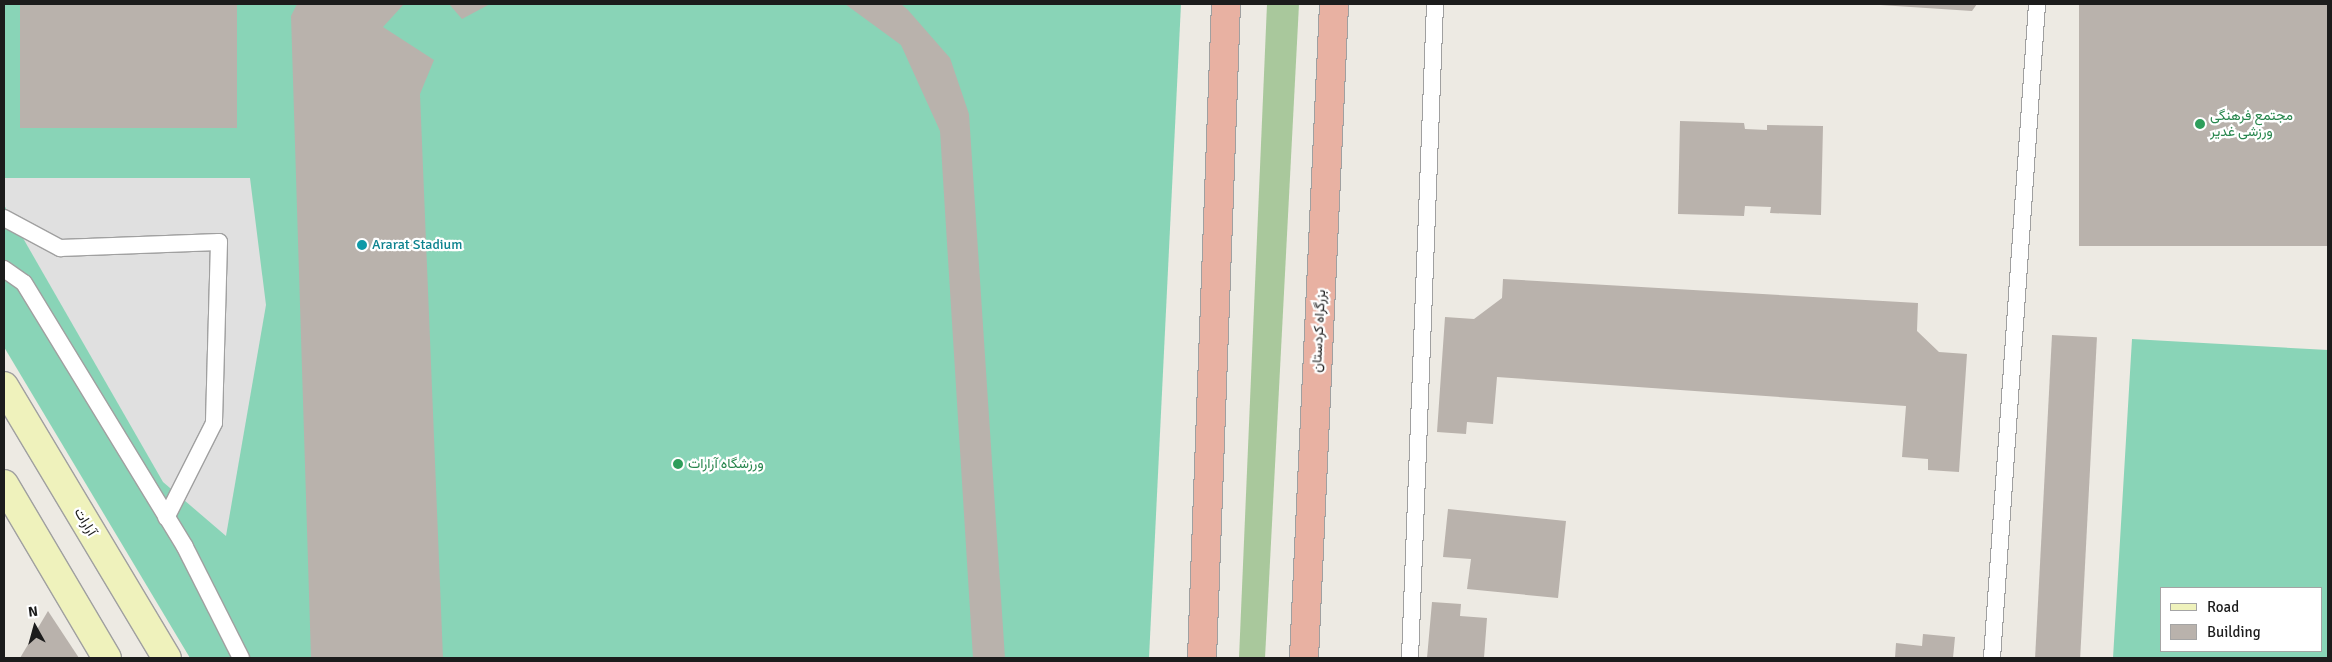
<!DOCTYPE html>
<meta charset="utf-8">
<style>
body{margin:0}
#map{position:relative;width:2332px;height:662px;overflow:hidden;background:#edeae3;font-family:Signika,Vazirmatn,sans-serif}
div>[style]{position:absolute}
.forest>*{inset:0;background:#a9c89c}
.pitch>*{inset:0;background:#89d4b7}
.parking>*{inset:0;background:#e0e0e0}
.building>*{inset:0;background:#b9b2ac;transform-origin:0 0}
.roads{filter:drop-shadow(1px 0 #a0a0a0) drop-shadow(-1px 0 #a0a0a0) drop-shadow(0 1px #a0a0a0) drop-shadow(0 -1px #a0a0a0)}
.service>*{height:16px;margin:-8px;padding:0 8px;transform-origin:8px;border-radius:8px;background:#fff}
.secondary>*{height:28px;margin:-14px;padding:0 14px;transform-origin:14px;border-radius:14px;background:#eff2bc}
.trunk>*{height:28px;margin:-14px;padding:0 14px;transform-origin:14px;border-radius:14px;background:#e8b1a2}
.dots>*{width:14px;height:14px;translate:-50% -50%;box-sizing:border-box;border:2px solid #fff;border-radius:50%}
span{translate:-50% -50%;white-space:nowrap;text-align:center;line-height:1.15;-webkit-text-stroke:4.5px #fff;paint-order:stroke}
.leisure-label{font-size:14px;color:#27864d}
.left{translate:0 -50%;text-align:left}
.culture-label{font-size:14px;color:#0d838f}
.street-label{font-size:14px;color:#1c1c1c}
.frame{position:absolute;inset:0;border:5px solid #1c1c1c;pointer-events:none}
.legend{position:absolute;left:2160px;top:587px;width:162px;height:65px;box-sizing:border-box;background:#fff;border:1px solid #a4a4a4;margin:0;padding:6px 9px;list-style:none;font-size:15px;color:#1c1c1c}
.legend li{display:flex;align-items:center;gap:10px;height:25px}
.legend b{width:25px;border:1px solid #a4a4a4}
.north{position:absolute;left:10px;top:602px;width:50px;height:50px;-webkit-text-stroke:4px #fff;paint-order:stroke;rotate:353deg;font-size:14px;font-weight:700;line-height:20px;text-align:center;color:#1c1c1c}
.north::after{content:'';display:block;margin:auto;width:18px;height:22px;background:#1c1c1c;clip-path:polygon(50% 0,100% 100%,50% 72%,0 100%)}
</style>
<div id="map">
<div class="forest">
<i style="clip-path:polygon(1267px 4px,1299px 4px,1265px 658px,1239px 658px)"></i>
</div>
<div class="pitch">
<i style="clip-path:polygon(4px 4px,1181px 4px,1149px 658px,190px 658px,4px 347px)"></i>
<i style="clip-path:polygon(evenodd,2132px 339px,2328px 350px,2328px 658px,2113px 658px,2132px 339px,2161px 588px,2321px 588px,2321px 651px,2161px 651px,2161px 588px)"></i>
</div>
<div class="parking">
<i style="clip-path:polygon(4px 178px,250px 178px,266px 305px,226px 536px,163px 482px,4px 205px)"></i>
</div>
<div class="building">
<i style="left:20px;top:4px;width:217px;height:124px"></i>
<i style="clip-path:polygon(297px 4px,404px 4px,383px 27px,434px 60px,420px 94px,443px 658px,311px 658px,291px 16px)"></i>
<i style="clip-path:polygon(449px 4px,490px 4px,462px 19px)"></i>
<i style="clip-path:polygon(845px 4px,901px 4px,908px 10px,950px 58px,969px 114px,1005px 658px,973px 658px,940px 131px,901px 45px)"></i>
<i style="clip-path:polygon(1865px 4px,1977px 4px,1972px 11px)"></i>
<i style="left:2079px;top:4px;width:249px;height:242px"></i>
<i style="clip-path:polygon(1680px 121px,1744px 123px,1745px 129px,1767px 130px,1767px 125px,1823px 126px,1821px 215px,1770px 213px,1771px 207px,1745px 206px,1744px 216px,1678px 214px)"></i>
<i style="clip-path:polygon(1503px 279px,1918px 303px,1917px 331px,1939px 352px,1967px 354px,1959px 472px,1928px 470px,1928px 459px,1902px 457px,1906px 406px,1497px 377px,1493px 424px,1467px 422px,1466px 434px,1437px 432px,1445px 317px,1474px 319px,1502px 298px)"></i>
<i style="left:2052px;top:335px;width:45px;height:324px;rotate:3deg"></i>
<i style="clip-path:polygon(1448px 509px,1566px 521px,1558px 598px,1467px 589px,1471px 559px,1443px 557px)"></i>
<i style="clip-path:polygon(1432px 602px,1461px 604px,1460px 616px,1487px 618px,1484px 658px,1427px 658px)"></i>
<i style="clip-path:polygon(48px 611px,79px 658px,20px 658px)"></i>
<i style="clip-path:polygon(1923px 634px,1955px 637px,1953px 658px,1895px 658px,1896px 643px,1922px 646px)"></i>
</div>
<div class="roads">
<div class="service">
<i style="left:4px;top:218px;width:64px;rotate:28.2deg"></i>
<i style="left:60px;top:248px;width:159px;rotate:-2.2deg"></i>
<i style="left:219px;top:242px;width:181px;rotate:91.6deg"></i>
<i style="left:214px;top:423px;width:106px;rotate:116.8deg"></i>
<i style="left:4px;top:269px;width:24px;rotate:35deg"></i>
<i style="left:24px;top:283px;width:309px;rotate:58.6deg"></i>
<i style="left:185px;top:547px;width:124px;rotate:63.2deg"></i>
<i style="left:1410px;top:658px;width:654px;rotate:-87.81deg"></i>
<i style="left:1992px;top:658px;width:656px;rotate:-86.06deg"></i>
</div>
<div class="secondary">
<i style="left:4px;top:386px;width:317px;rotate:59.1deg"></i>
<i style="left:4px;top:484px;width:202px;rotate:59.4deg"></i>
</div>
<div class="trunk">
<i style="left:1202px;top:658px;width:654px;rotate:-87.9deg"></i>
<i style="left:1304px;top:658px;width:655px;rotate:-87.37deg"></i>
</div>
</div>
<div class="dots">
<i style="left:2200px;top:124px;background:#2e9e5b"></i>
<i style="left:362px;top:245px;background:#0f9aa8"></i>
<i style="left:678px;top:464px;background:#2e9e5b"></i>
</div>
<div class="leisure-label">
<span class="left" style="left:2210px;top:124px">مجتمع فرهنگی<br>ورزشی غدیر</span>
<span class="left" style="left:688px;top:464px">ورزشگاه آرارات</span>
</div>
<div class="culture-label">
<span class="left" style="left:372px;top:245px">Ararat Stadium</span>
</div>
<div class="street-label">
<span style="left:1319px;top:331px;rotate:-87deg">بزرگراه کردستان</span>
<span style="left:85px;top:522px;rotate:59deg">آرارات</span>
</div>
<div class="frame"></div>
<ul class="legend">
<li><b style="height:6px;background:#eff2bc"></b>Road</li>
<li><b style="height:14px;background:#b9b2ac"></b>Building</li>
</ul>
<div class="north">N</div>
</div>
